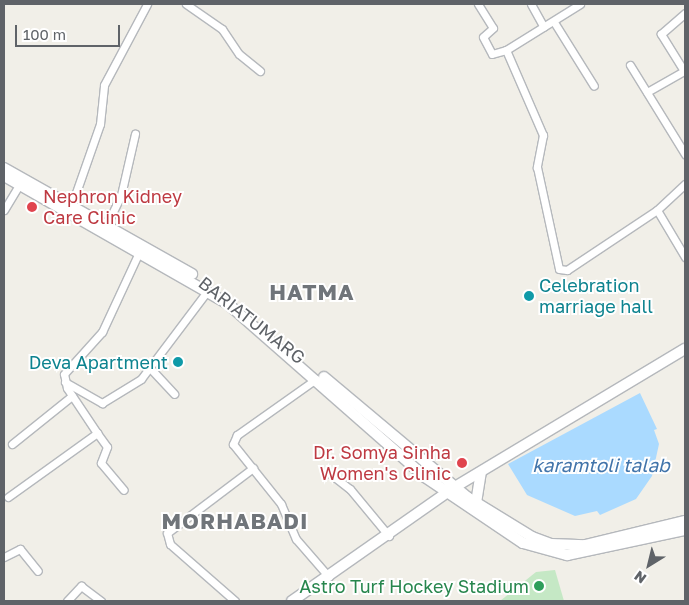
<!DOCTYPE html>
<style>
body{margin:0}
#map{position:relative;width:689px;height:605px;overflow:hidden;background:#f1efe8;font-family:"Golos Text",sans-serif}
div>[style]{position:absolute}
.green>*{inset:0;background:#c5e8c5}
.water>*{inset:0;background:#aadaff}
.roads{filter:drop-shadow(1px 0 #b5b8bc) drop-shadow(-1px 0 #b5b8bc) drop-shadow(0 1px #b5b8bc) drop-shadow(0 -1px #b5b8bc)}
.street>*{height:7px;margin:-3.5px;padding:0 3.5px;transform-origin:3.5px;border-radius:3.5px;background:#fff}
.secondary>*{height:10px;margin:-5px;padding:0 5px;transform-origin:5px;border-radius:5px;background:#fff}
.dots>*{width:14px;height:14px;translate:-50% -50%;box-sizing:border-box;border:2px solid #fff;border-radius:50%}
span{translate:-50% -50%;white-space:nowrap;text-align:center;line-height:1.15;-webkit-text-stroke:4px #fff;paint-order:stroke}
.health-label{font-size:18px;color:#be3a42}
.left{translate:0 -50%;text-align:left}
.right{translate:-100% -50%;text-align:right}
.culture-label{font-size:18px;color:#0d838f}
.street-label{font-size:18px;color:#5f6368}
.leisure-label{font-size:18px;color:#27864d}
.water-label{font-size:19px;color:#4174aa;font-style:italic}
.district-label{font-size:22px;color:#70757a;font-weight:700;letter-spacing:1px}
.frame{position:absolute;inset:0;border:5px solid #5f6368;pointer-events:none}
.north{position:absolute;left:624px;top:540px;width:50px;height:50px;-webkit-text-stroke:4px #fff;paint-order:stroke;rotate:216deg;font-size:14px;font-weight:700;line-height:20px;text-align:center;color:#5f6368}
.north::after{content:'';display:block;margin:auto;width:18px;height:22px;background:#5f6368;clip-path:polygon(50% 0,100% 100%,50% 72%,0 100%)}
.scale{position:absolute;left:15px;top:25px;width:105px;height:22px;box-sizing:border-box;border:2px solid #5f6368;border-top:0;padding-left:6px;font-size:15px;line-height:18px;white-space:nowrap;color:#5f6368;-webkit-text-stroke:4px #fff;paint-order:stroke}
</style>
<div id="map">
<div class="green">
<i style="clip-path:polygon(555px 570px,564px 601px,500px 601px,536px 572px)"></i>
</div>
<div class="water">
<i style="clip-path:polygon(640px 393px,657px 429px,654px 430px,659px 444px,652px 476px,636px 499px,600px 515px,597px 511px,575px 516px,527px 495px,508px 464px)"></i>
</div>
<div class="roads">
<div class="street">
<i style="left:186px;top:4px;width:44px;rotate:34.8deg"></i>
<i style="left:222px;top:29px;width:30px;rotate:56deg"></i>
<i style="left:239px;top:54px;width:27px;rotate:39deg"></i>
<i style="left:478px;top:4px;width:28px;rotate:58deg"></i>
<i style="left:493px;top:28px;width:13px;rotate:138deg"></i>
<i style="left:483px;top:37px;width:19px;rotate:62deg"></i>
<i style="left:492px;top:54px;width:15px;rotate:-16deg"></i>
<i style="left:531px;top:4px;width:26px;rotate:61deg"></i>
<i style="left:580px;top:4px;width:87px;rotate:148.1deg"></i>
<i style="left:506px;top:50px;width:93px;rotate:66.5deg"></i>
<i style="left:543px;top:135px;width:33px;rotate:101deg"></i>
<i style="left:537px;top:167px;width:104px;rotate:77.8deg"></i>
<i style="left:559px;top:269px;width:8px;rotate:7deg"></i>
<i style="left:567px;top:270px;width:108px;rotate:-33.7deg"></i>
<i style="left:657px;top:210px;width:38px;rotate:-43deg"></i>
<i style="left:554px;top:22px;width:75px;rotate:58deg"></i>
<i style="left:630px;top:65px;width:105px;rotate:58.3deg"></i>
<i style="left:647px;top:92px;width:43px;rotate:-29.6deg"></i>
<i style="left:684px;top:71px;width:44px;rotate:-121.9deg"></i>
<i style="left:661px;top:34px;width:32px;rotate:-41deg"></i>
<i style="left:72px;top:204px;width:85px;rotate:-70.7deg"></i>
<i style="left:100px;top:124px;width:39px;rotate:-84deg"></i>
<i style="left:104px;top:85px;width:92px;rotate:-62deg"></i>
<i style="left:4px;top:210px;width:31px;rotate:-59deg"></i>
<i style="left:657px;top:210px;width:55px;rotate:59.2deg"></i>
<i style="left:105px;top:228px;width:37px;rotate:-64deg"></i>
<i style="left:121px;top:195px;width:63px;rotate:-77.1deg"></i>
<i style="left:151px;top:369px;width:34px;rotate:47deg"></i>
<i style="left:316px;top:379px;width:97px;rotate:144.7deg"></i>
<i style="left:237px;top:435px;width:10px;rotate:114deg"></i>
<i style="left:233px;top:444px;width:77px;rotate:51.3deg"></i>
<i style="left:281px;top:504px;width:38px;rotate:67deg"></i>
<i style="left:296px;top:539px;width:50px;rotate:49deg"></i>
<i style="left:65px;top:382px;width:43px;rotate:29.6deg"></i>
<i style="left:102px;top:403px;width:46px;rotate:-31.6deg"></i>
<i style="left:141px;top:379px;width:111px;rotate:-53deg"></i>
<i style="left:97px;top:433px;width:17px;rotate:54deg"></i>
<i style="left:107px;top:447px;width:17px;rotate:111deg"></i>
<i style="left:101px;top:463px;width:35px;rotate:50deg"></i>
<i style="left:12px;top:444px;width:77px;rotate:-38.7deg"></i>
<i style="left:328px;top:472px;width:28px;rotate:38deg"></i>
<i style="left:350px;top:489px;width:61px;rotate:50.3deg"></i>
<i style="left:8px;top:497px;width:110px;rotate:-35.7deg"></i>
<i style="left:97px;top:433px;width:54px;rotate:-123.7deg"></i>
<i style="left:67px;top:388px;width:14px;rotate:-102deg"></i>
<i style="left:64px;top:374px;width:57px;rotate:-47.9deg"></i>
<i style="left:102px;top:332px;width:90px;rotate:-65.1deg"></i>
<i style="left:4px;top:557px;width:18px;rotate:-27deg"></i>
<i style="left:20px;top:549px;width:28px;rotate:51deg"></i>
<i style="left:67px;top:601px;width:21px;rotate:-47deg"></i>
<i style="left:81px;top:586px;width:25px;rotate:37deg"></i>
<i style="left:235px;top:601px;width:86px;rotate:-138.8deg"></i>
<i style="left:170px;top:544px;width:11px;rotate:-105deg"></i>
<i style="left:167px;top:533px;width:108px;rotate:-37.1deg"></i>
</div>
<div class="secondary">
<i style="left:4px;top:168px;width:216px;rotate:29.4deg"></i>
<i style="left:4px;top:176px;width:257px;rotate:29.7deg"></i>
<i style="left:227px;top:303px;width:264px;rotate:41.3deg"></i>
<i style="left:425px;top:477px;width:118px;rotate:34deg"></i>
<i style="left:523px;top:543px;width:46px;rotate:15.3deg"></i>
<i style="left:567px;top:555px;width:121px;rotate:-12deg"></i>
<i style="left:324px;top:377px;width:187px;rotate:40deg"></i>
<i style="left:467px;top:497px;width:76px;rotate:31.6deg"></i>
<i style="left:532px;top:537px;width:20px;rotate:20deg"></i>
<i style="left:551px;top:544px;width:34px;rotate:2deg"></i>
<i style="left:585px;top:545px;width:103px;rotate:-13.5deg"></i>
<i style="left:476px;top:503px;width:31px;rotate:-81deg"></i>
<i style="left:292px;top:601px;width:199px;rotate:-35deg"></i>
<i style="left:455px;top:487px;width:268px;rotate:-31deg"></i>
</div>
</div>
<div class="dots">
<i style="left:32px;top:207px;background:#e0444e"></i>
<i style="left:529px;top:296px;background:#0f9aa8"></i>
<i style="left:178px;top:362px;background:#0f9aa8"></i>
<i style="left:462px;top:463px;background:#e0444e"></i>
<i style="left:539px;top:586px;background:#2e9e5b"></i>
</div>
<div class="health-label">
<span class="left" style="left:43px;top:207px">Nephron Kidney<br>Care Clinic</span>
<span class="right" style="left:451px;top:463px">Dr. Somya Sinha<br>Women's Clinic</span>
</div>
<div class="culture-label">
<span class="left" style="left:539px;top:296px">Celebration<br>marriage hall</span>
<span class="right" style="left:168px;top:362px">Deva Apartment</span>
</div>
<div class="street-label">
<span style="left:252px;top:320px;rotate:38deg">BARIATUMARG</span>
</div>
<div class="leisure-label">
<span class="right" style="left:529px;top:586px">Astro Turf Hockey Stadium</span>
</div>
<div class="water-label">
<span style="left:601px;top:465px">karamtoli talab</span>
</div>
<div class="district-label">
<span style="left:312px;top:292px">HATMA</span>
<span style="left:235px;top:521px">MORHABADI</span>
</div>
<div class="frame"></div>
<div class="north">N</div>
<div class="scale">100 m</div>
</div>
